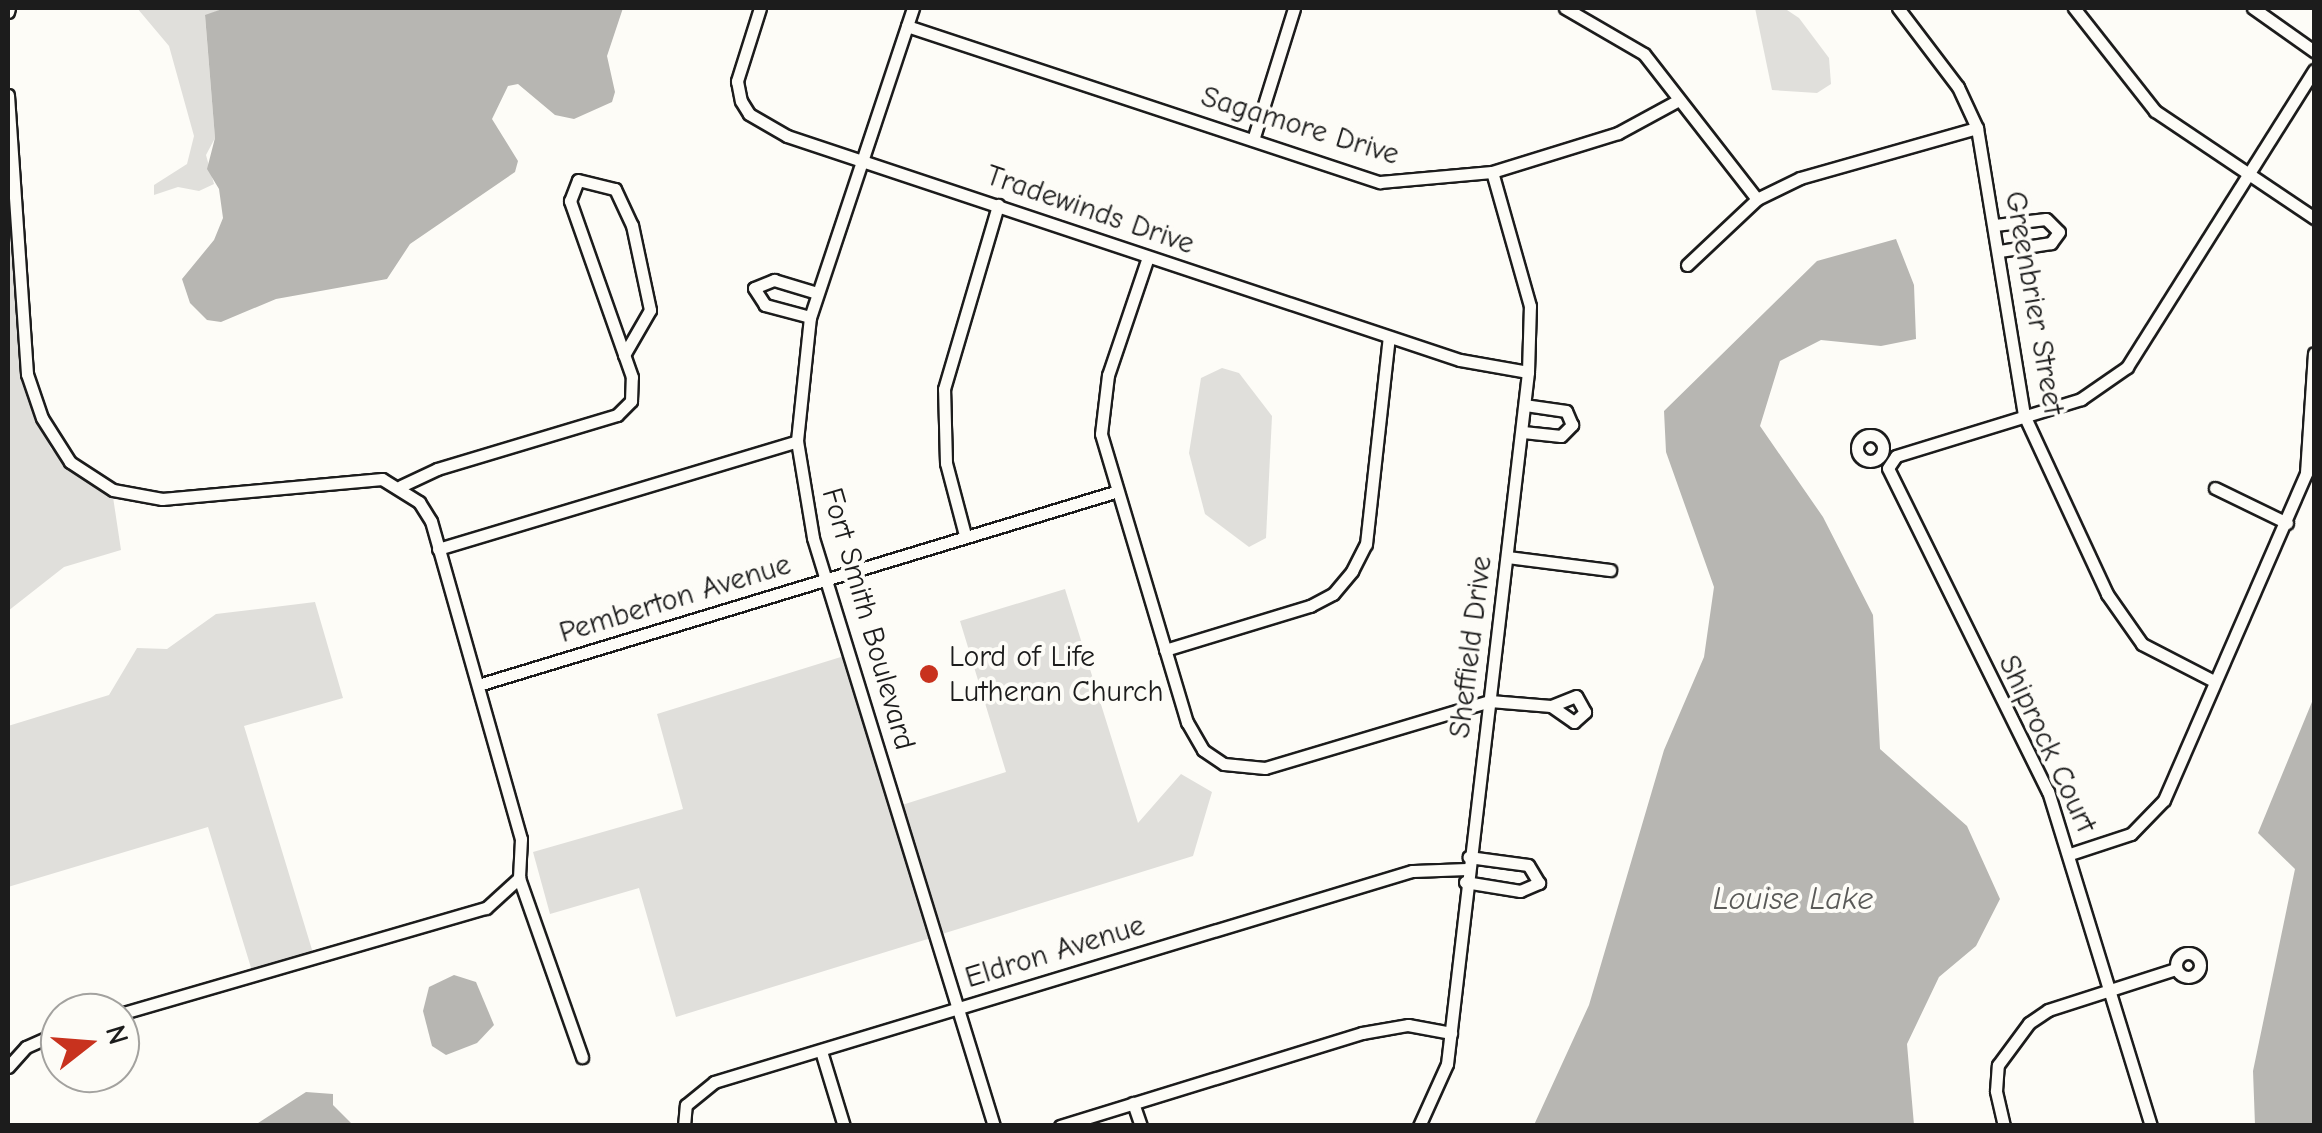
<!DOCTYPE html>
<style>
body{margin:0}
#map{position:relative;width:2322px;height:1133px;overflow:hidden;background:#fdfcf7;font-family:"Comic Neue",sans-serif}
div>[style]{position:absolute}
.green>*{inset:0;background:#e0dfdb}
.water>*{inset:0;background:#b7b6b2}
.roads{filter:drop-shadow(2px 0 #1c1c1c) drop-shadow(-2px 0 #1c1c1c) drop-shadow(0 2px #1c1c1c) drop-shadow(0 -2px #1c1c1c)}
.minor>*{height:11px;margin:-5.5px;padding:0 5.5px;transform-origin:5.5px;border-radius:5.5px;background:#fdfcf7}
.minor>.ring{margin:-5.5px;padding:0;box-sizing:content-box;background:none;border:11px solid #fdfcf7;border-radius:50%}
.dots>*{width:28px;height:28px;translate:-50% -50%;box-sizing:border-box;border:5px solid #fdfcf7;border-radius:50%}
span{translate:-50% -50%;white-space:nowrap;text-align:center;line-height:1.15;-webkit-text-stroke:8px #fdfcf7;paint-order:stroke}
.street-label{font-size:30px;color:#1c1c1c}
.poi-label{font-size:30px;color:#1c1c1c}
.left{translate:0 -50%;text-align:left}
.water-label{font-size:32px;color:#5a5a58;font-style:italic}
.frame{position:absolute;inset:0;border:10px solid #1c1c1c;pointer-events:none}
.north{position:absolute;left:40px;top:993px;width:100px;height:100px;box-sizing:border-box;background:#fdfcf7;border:2px solid #a3a29f;border-radius:50%;rotate:73deg;font-size:28px;font-weight:700;line-height:40px;text-align:center;color:#1c1c1c}
.north::after{content:'';display:block;margin:auto;width:35px;height:45px;background:#c8321e;clip-path:polygon(50% 0,100% 100%,50% 72%,0 100%)}
</style>
<div id="map">
<div class="green">
<i style="clip-path:polygon(137px 8px,225px 8px,205px 16px,215px 138px,206px 155px,214px 184px,199px 191px,178px 187px,154px 195px,154px 185px,187px 164px,194px 136px,169px 46px)"></i>
<i style="clip-path:polygon(1755px 8px,1784px 8px,1799px 18px,1829px 58px,1831px 84px,1817px 93px,1772px 90px)"></i>
<i style="clip-path:polygon(8px 174px,28px 398px,51px 449px,113px 497px,121px 550px,64px 567px,8px 611px)"></i>
<i style="clip-path:polygon(1222px 368px,1239px 373px,1272px 416px,1266px 538px,1249px 547px,1205px 514px,1189px 453px,1201px 378px)"></i>
<i style="clip-path:polygon(1065px 589px,1138px 823px,1181px 774px,1212px 792px,1193px 856px,942px 934px,902px 805px,1006px 772px,960px 621px)"></i>
<i style="clip-path:polygon(315px 602px,343px 698px,244px 726px,313px 953px,252px 971px,208px 827px,8px 887px,8px 726px,109px 695px,137px 648px,167px 649px,216px 614px)"></i>
<i style="clip-path:polygon(844px 656px,931px 938px,676px 1017px,639px 888px,550px 914px,533px 852px,683px 809px,657px 714px)"></i>
</div>
<div class="water">
<i style="clip-path:polygon(225px 8px,623px 8px,607px 56px,615px 92px,612px 102px,574px 119px,555px 115px,518px 84px,508px 86px,492px 119px,518px 161px,515px 172px,410px 244px,387px 279px,276px 299px,221px 322px,207px 320px,190px 303px,182px 279px,214px 240px,223px 218px,219px 189px,207px 169px,215px 138px,205px 15px)"></i>
<i style="clip-path:polygon(1896px 239px,1914px 285px,1916px 339px,1881px 346px,1821px 340px,1780px 361px,1760px 426px,1823px 517px,1873px 615px,1880px 749px,1967px 826px,2000px 899px,1976px 946px,1939px 977px,1907px 1044px,1914px 1125px,1534px 1125px,1589px 1005px,1664px 750px,1704px 657px,1714px 587px,1666px 452px,1664px 411px,1817px 261px)"></i>
<i style="clip-path:polygon(2314px 697px,2314px 1125px,2255px 1125px,2253px 1071px,2295px 869px,2258px 833px)"></i>
<i style="clip-path:polygon(454px 975px,476px 982px,494px 1025px,477px 1043px,446px 1055px,432px 1046px,423px 1011px,429px 987px)"></i>
<i style="clip-path:polygon(306px 1092px,333px 1094px,333px 1105px,353px 1125px,255px 1125px)"></i>
</div>
<div class="roads">
<div class="minor">
<i style="left:760px;top:8px;width:77px;rotate:107.5deg"></i>
<i style="left:737px;top:81px;width:20px;rotate:79deg"></i>
<i style="left:741px;top:101px;width:15px;rotate:58deg"></i>
<i style="left:749px;top:114px;width:44px;rotate:30.1deg"></i>
<i style="left:787px;top:136px;width:709px;rotate:18.41deg"></i>
<i style="left:1460px;top:360px;width:69px;rotate:10deg"></i>
<i style="left:913px;top:8px;width:326px;rotate:108.4deg"></i>
<i style="left:810px;top:317px;width:125px;rotate:96deg"></i>
<i style="left:797px;top:441px;width:98px;rotate:80.6deg"></i>
<i style="left:813px;top:538px;width:615px;rotate:72.89deg"></i>
<i style="left:1565px;top:8px;width:91px;rotate:30.2deg"></i>
<i style="left:1644px;top:54px;width:184px;rotate:52.1deg"></i>
<i style="left:1898px;top:8px;width:99px;rotate:52.8deg"></i>
<i style="left:1958px;top:87px;width:45px;rotate:65.1deg"></i>
<i style="left:1977px;top:128px;width:291px;rotate:80.7deg"></i>
<i style="left:2024px;top:415px;width:197px;rotate:65.1deg"></i>
<i style="left:2107px;top:594px;width:61px;rotate:55deg"></i>
<i style="left:2142px;top:644px;width:81px;rotate:27.2deg"></i>
<i style="left:2074px;top:8px;width:131px;rotate:51.8deg"></i>
<i style="left:2155px;top:111px;width:192px;rotate:33.9deg"></i>
<i style="left:2253px;top:8px;width:75px;rotate:35.2deg"></i>
<i style="left:8px;top:12px;width:4px;rotate:-76deg"></i>
<i style="left:907px;top:26px;width:498px;rotate:18.3deg"></i>
<i style="left:1380px;top:182px;width:112px;rotate:-5.1deg"></i>
<i style="left:1492px;top:172px;width:132px;rotate:-17.2deg"></i>
<i style="left:1618px;top:133px;width:67px;rotate:-28.5deg"></i>
<i style="left:8px;top:95px;width:280px;rotate:86.1deg"></i>
<i style="left:27px;top:374px;width:46px;rotate:71.2deg"></i>
<i style="left:42px;top:418px;width:52px;rotate:57.5deg"></i>
<i style="left:70px;top:462px;width:51px;rotate:33.1deg"></i>
<i style="left:113px;top:490px;width:50px;rotate:10.4deg"></i>
<i style="left:162px;top:499px;width:221px;rotate:-5.2deg"></i>
<i style="left:382px;top:479px;width:44px;rotate:31.9deg"></i>
<i style="left:419px;top:502px;width:22px;rotate:58deg"></i>
<i style="left:431px;top:521px;width:330px;rotate:74.2deg"></i>
<i style="left:521px;top:839px;width:39px;rotate:93deg"></i>
<i style="left:519px;top:878px;width:190px;rotate:70.6deg"></i>
<i style="left:1253px;top:140px;width:138px;rotate:-72.7deg"></i>
<i style="left:1995px;top:225px;width:51px;rotate:-6.7deg"></i>
<i style="left:2046px;top:219px;width:18px;rotate:45deg"></i>
<i style="left:2059px;top:232px;width:14px;rotate:126deg"></i>
<i style="left:2051px;top:243px;width:52px;rotate:171.1deg"></i>
<i style="left:1148px;top:257px;width:125px;rotate:108.7deg"></i>
<i style="left:1108px;top:375px;width:59px;rotate:96.8deg"></i>
<i style="left:1101px;top:434px;width:301px;rotate:73.4deg"></i>
<i style="left:1187px;top:722px;width:32px;rotate:60deg"></i>
<i style="left:1203px;top:750px;width:25px;rotate:34deg"></i>
<i style="left:1224px;top:764px;width:41px;rotate:5.6deg"></i>
<i style="left:1265px;top:768px;width:235px;rotate:-16.6deg"></i>
<i style="left:1490px;top:701px;width:61px;rotate:4.7deg"></i>
<i style="left:1551px;top:706px;width:28px;rotate:35deg"></i>
<i style="left:1574px;top:722px;width:15px;rotate:-42deg"></i>
<i style="left:1585px;top:712px;width:18px;rotate:-119deg"></i>
<i style="left:1576px;top:696px;width:27px;rotate:158deg"></i>
<i style="left:1687px;top:265px;width:96px;rotate:-43.3deg"></i>
<i style="left:1757px;top:199px;width:48px;rotate:-26deg"></i>
<i style="left:1800px;top:178px;width:184px;rotate:-15.8deg"></i>
<i style="left:810px;top:317px;width:47px;rotate:-165.1deg"></i>
<i style="left:765px;top:305px;width:20px;rotate:-123deg"></i>
<i style="left:754px;top:288px;width:22px;rotate:-22deg"></i>
<i style="left:774px;top:280px;width:45px;rotate:16.8deg"></i>
<i style="left:1523px;top:432px;width:38px;rotate:6deg"></i>
<i style="left:1561px;top:436px;width:16px;rotate:-45deg"></i>
<i style="left:1572px;top:425px;width:15px;rotate:-113deg"></i>
<i style="left:1566px;top:411px;width:41px;rotate:-171.7deg"></i>
<i class="ring" style="left:1857px;top:435px;width:15px;height:15px"></i>
<i style="left:401px;top:486px;width:40px;rotate:-25deg"></i>
<i style="left:437px;top:469px;width:188px;rotate:-16.7deg"></i>
<i style="left:617px;top:415px;width:20px;rotate:-45deg"></i>
<i style="left:631px;top:401px;width:24px;rotate:-88deg"></i>
<i style="left:632px;top:377px;width:187px;rotate:-109.4deg"></i>
<i style="left:570px;top:201px;width:22px;rotate:-69deg"></i>
<i style="left:578px;top:180px;width:38px;rotate:14deg"></i>
<i style="left:615px;top:189px;width:40px;rotate:65deg"></i>
<i style="left:632px;top:225px;width:87px;rotate:78deg"></i>
<i style="left:650px;top:310px;width:52px;rotate:120deg"></i>
<i style="left:2215px;top:488px;width:80px;rotate:25.9deg"></i>
<i style="left:965px;top:535px;width:74px;rotate:-104.8deg"></i>
<i style="left:946px;top:463px;width:74px;rotate:-91.5deg"></i>
<i style="left:944px;top:389px;width:192px;rotate:-73.6deg"></i>
<i style="left:438px;top:549px;width:375px;rotate:-16.7deg"></i>
<i style="left:1507px;top:557px;width:104px;rotate:7.2deg"></i>
<i style="left:1165px;top:650px;width:152px;rotate:-16.9deg"></i>
<i style="left:1310px;top:606px;width:26px;rotate:-28deg"></i>
<i style="left:1333px;top:594px;width:30px;rotate:-50deg"></i>
<i style="left:1352px;top:571px;width:30px;rotate:-63deg"></i>
<i style="left:1366px;top:544px;width:208px;rotate:-83.7deg"></i>
<i style="left:478px;top:685px;width:666px;rotate:-16.86deg"></i>
<i style="left:2070px;top:854px;width:64px;rotate:-18.2deg"></i>
<i style="left:2131px;top:834px;width:47px;rotate:-45.9deg"></i>
<i style="left:2164px;top:800px;width:357px;rotate:-66.5deg"></i>
<i style="left:2306px;top:473px;width:120px;rotate:-86.2deg"></i>
<i style="left:1465px;top:882px;width:56px;rotate:9.3deg"></i>
<i style="left:1520px;top:891px;width:21px;rotate:-23deg"></i>
<i style="left:1539px;top:883px;width:21px;rotate:-121deg"></i>
<i style="left:1528px;top:865px;width:60px;rotate:-172.3deg"></i>
<i class="ring" style="left:2176px;top:953px;width:13px;height:13px"></i>
<i style="left:120px;top:1014px;width:381px;rotate:-16.2deg"></i>
<i style="left:486px;top:908px;width:45px;rotate:-42.3deg"></i>
<i style="left:821px;top:1051px;width:78px;rotate:73deg"></i>
<i style="left:8px;top:1067px;width:27px;rotate:-48deg"></i>
<i style="left:26px;top:1047px;width:37px;rotate:-24deg"></i>
<i style="left:1133px;top:1103px;width:24px;rotate:71deg"></i>
<i style="left:684px;top:1126px;width:21px;rotate:-85deg"></i>
<i style="left:686px;top:1105px;width:36px;rotate:-39deg"></i>
<i style="left:714px;top:1082px;width:729px;rotate:-16.82deg"></i>
<i style="left:1412px;top:871px;width:56px;rotate:-2deg"></i>
<i style="left:1060px;top:1126px;width:316px;rotate:-17.1deg"></i>
<i style="left:1362px;top:1033px;width:47px;rotate:-9.9deg"></i>
<i style="left:1408px;top:1025px;width:44px;rotate:10.5deg"></i>
<i style="left:1419px;top:1126px;width:68px;rotate:-65.7deg"></i>
<i style="left:1447px;top:1064px;width:697px;rotate:-83.32deg"></i>
<i style="left:1528px;top:372px;width:66px;rotate:-88.3deg"></i>
<i style="left:1530px;top:306px;width:139px;rotate:-105.8deg"></i>
<i style="left:2004px;top:1126px;width:36px;rotate:-103deg"></i>
<i style="left:1996px;top:1091px;width:26px;rotate:-86deg"></i>
<i style="left:1998px;top:1065px;width:52px;rotate:-53.6deg"></i>
<i style="left:2029px;top:1023px;width:23px;rotate:-34deg"></i>
<i style="left:2048px;top:1010px;width:134px;rotate:-17.8deg"></i>
<i style="left:2151px;top:1126px;width:350px;rotate:-107.1deg"></i>
<i style="left:2048px;top:792px;width:361px;rotate:-116.3deg"></i>
<i style="left:1888px;top:468px;width:14px;rotate:-56deg"></i>
<i style="left:1896px;top:456px;width:194px;rotate:-17.1deg"></i>
<i style="left:2081px;top:399px;width:56px;rotate:-34.8deg"></i>
<i style="left:2127px;top:367px;width:351px;rotate:-57.8deg"></i>
</div>
</div>
<div class="dots">
<i style="left:929px;top:674px;background:#c8321e"></i>
</div>
<div class="street-label">
<span style="left:1300px;top:126px;rotate:17deg">Sagamore Drive</span>
<span style="left:1090px;top:210px;rotate:19deg">Tradewinds Drive</span>
<span style="left:2034px;top:303px;rotate:80deg">Greenbrier Street</span>
<span style="left:675px;top:599px;rotate:-17deg">Pemberton Avenue</span>
<span style="left:868px;top:619px;rotate:74deg">Fort Smith Boulevard</span>
<span style="left:1471px;top:647px;rotate:-83deg">Sheffield Drive</span>
<span style="left:2047px;top:744px;rotate:65deg">Shiprock Court</span>
<span style="left:1055px;top:952px;rotate:-17deg">Eldron Avenue</span>
</div>
<div class="poi-label">
<span class="left" style="left:949px;top:674px">Lord of Life<br>Lutheran Church</span>
</div>
<div class="water-label">
<span style="left:1793px;top:899px">Louise Lake</span>
</div>
<div class="frame"></div>
<div class="north">N</div>
</div>
